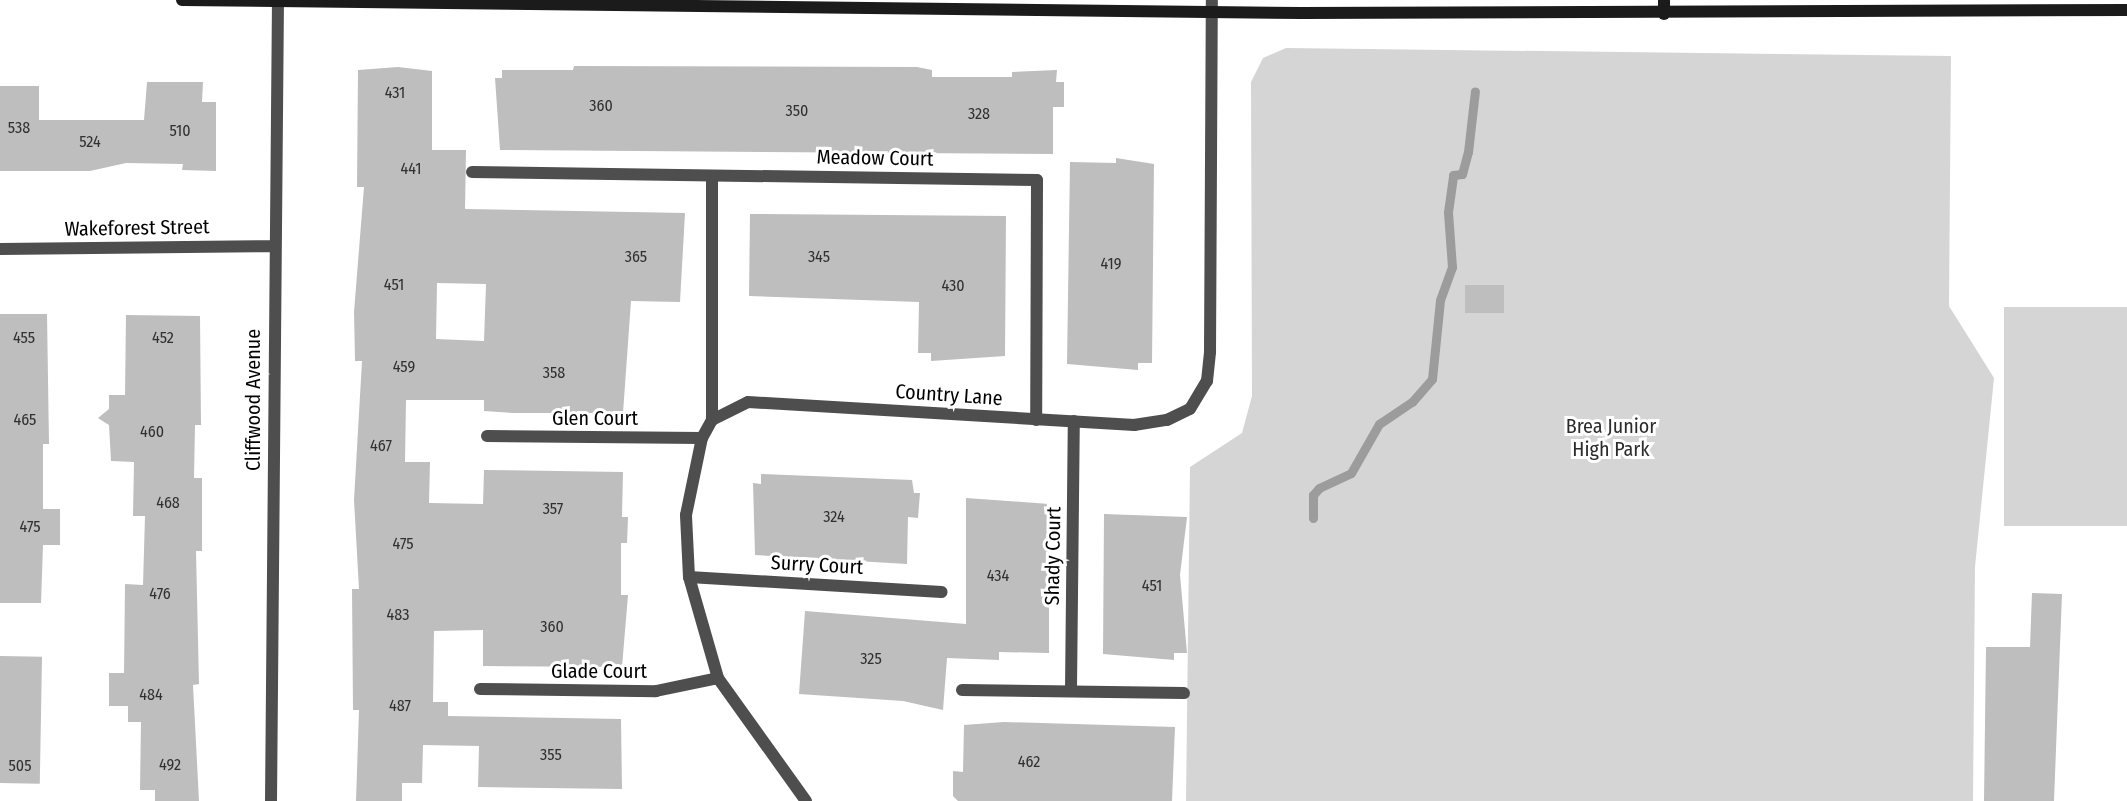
<!DOCTYPE html>
<style>
body{margin:0}
#map{position:relative;width:2127px;height:801px;overflow:hidden;background:#fff;font-family:"Fira Sans Condensed",sans-serif}
div>[style]{position:absolute}
.green>*{inset:0;background:#d5d5d5;transform-origin:0 0}
.stream>*{height:9px;margin:-4.5px;padding:0 4.5px;transform-origin:4.5px;border-radius:4.5px;background:#9c9c9c}
.building>*{inset:0;background:#bebebe;transform-origin:0 0}
.minor>*{height:12px;margin:-6px;padding:0 6px;transform-origin:6px;border-radius:6px;background:#4e4e4e}
.tertiary>*{height:12px;margin:-6px;padding:0 6px;transform-origin:6px;border-radius:6px;background:#4e4e4e}
.secondary>*{height:12px;margin:-6px;padding:0 6px;transform-origin:6px;border-radius:6px;background:#1b1b1b}
span{translate:-50% -50%;white-space:nowrap;text-align:center;line-height:1.15;-webkit-text-stroke:6px #fff;paint-order:stroke}
.number-label{font-size:16px;color:#303030}
.number-label span{-webkit-text-stroke-width:0}
.street-label{font-size:20px;color:#000}
.park-label{font-size:20px;color:#2c2c2c}
</style>
<div id="map">
<div class="green">
<i style="clip-path:polygon(1286px 48px,1951px 56px,1949px 306px,1994px 378px,1975px 567px,1973px 801px,1186px 801px,1190px 467px,1242px 433px,1252px 396px,1251px 82px,1263px 58px)"></i>
<i style="left:2004px;top:307px;width:123px;height:219px"></i>
</div>
<div class="stream">
<i style="left:1313px;top:518px;width:23px;rotate:-90deg"></i>
<i style="left:1313px;top:495px;width:9px;rotate:-49deg"></i>
<i style="left:1319px;top:488px;width:35px;rotate:-25deg"></i>
<i style="left:1351px;top:473px;width:56px;rotate:-60.3deg"></i>
<i style="left:1379px;top:424px;width:40px;rotate:-34deg"></i>
<i style="left:1412px;top:402px;width:30px;rotate:-49deg"></i>
<i style="left:1432px;top:379px;width:79px;rotate:-84.2deg"></i>
<i style="left:1440px;top:300px;width:35px;rotate:-70deg"></i>
<i style="left:1452px;top:267px;width:55px;rotate:-94.2deg"></i>
<i style="left:1448px;top:212px;width:37px;rotate:-82deg"></i>
<i style="left:1453px;top:175px;width:9px;rotate:-6deg"></i>
<i style="left:1462px;top:174px;width:23px;rotate:-75deg"></i>
<i style="left:1468px;top:152px;width:61px;rotate:-83.5deg"></i>
</div>
<div class="building">
<i style="clip-path:polygon(574px 66px,917px 67px,932px 70px,932px 77px,1012px 77px,1012px 72px,1057px 70px,1056px 82px,1064px 82px,1064px 107px,1053px 107px,1053px 154px,500px 150px,495px 78px,502px 78px,502px 70px,573px 70px)"></i>
<i style="clip-path:polygon(evenodd,398px 67px,432px 71px,432px 150px,466px 150px,465px 209px,685px 213px,680px 302px,631px 301px,623px 413px,513px 413px,484px 411px,484px 400px,406px 400px,405px 462px,430px 462px,429px 503px,483px 504px,484px 470px,623px 472px,622px 517px,628px 517px,627px 543px,621px 543px,621px 595px,628px 595px,622px 667px,483px 666px,483px 630px,434px 631px,433px 702px,448px 702px,448px 716px,621px 719px,622px 789px,478px 787px,479px 746px,423px 745px,422px 783px,402px 783px,402px 801px,356px 801px,359px 710px,353px 710px,352px 589px,359px 589px,354px 500px,362px 361px,355px 361px,354px 312px,364px 187px,357px 187px,358px 70px,398px 67px,437px 283px,486px 284px,484px 341px,436px 339px,437px 283px)"></i>
<i style="clip-path:polygon(147px 82px,203px 82px,202px 102px,216px 102px,216px 171px,182px 170px,183px 164px,126px 163px,90px 171px,0 171px,0 86px,39px 86px,39px 120px,144px 120px)"></i>
<i style="clip-path:polygon(1116px 158px,1154px 164px,1152px 363px,1138px 363px,1138px 370px,1067px 364px,1070px 162px,1116px 163px)"></i>
<i style="clip-path:polygon(750px 214px,1006px 216px,1005px 356px,931px 361px,931px 353px,918px 353px,919px 302px,749px 296px)"></i>
<i style="left:1465px;top:285px;width:39px;height:28px"></i>
<i style="clip-path:polygon(0 314px,47px 314px,49px 444px,43px 444px,43px 509px,60px 509px,60px 545px,43px 545px,41px 603px,0 603px)"></i>
<i style="clip-path:polygon(126px 315px,200px 316px,201px 425px,195px 425px,194px 478px,202px 478px,202px 551px,196px 551px,199px 684px,193px 685px,199px 801px,155px 801px,155px 790px,140px 790px,141px 722px,128px 722px,128px 706px,109px 706px,109px 673px,124px 673px,125px 584px,143px 585px,145px 516px,133px 516px,134px 462px,111px 461px,109px 425px,98px 418px,109px 409px,109px 395px,125px 395px)"></i>
<i style="clip-path:polygon(761px 474px,912px 480px,914px 493px,920px 493px,918px 518px,908px 517px,907px 564px,755px 555px,753px 483px,761px 484px)"></i>
<i style="clip-path:polygon(966px 498px,1049px 504px,1049px 653px,999px 652px,999px 660px,947px 658px,943px 710px,903px 701px,799px 694px,805px 611px,966px 624px)"></i>
<i style="clip-path:polygon(1104px 514px,1187px 517px,1180px 575px,1187px 653px,1174px 653px,1174px 660px,1103px 654px)"></i>
<i style="clip-path:polygon(2032px 593px,2062px 594px,2054px 801px,1984px 801px,1986px 647px,2030px 647px)"></i>
<i style="left:0;top:656px;width:42px;height:127px;rotate:1deg"></i>
<i style="clip-path:polygon(1004px 722px,1175px 727px,1172px 801px,958px 801px,953px 796px,953px 771px,963px 772px,964px 725px)"></i>
</div>
<div class="minor">
<i style="left:472px;top:172px;width:565px;rotate:0.81deg"></i>
<i style="left:1037px;top:180px;width:240px;rotate:90.2deg"></i>
<i style="left:0;top:249px;width:273px;rotate:-0.6deg"></i>
<i style="left:712px;top:420px;width:244px;rotate:-90deg"></i>
<i style="left:487px;top:436px;width:215px;rotate:0.5deg"></i>
<i style="left:689px;top:577px;width:253px;rotate:3.4deg"></i>
<i style="left:480px;top:689px;width:176px;rotate:0.7deg"></i>
<i style="left:656px;top:691px;width:63px;rotate:-11.8deg"></i>
<i style="left:962px;top:690px;width:222px;rotate:0.8deg"></i>
<i style="left:1071px;top:690px;width:269px;rotate:-89.4deg"></i>
<i style="left:806px;top:801px;width:151px;rotate:-125.6deg"></i>
<i style="left:718px;top:678px;width:105px;rotate:-106deg"></i>
<i style="left:689px;top:577px;width:62px;rotate:-92.8deg"></i>
<i style="left:686px;top:515px;width:79px;rotate:-78.3deg"></i>
<i style="left:702px;top:438px;width:21px;rotate:-61deg"></i>
<i style="left:712px;top:420px;width:40px;rotate:-26.6deg"></i>
<i style="left:748px;top:402px;width:387px;rotate:3.4deg"></i>
<i style="left:1134px;top:425px;width:33px;rotate:-9deg"></i>
<i style="left:1167px;top:420px;width:25px;rotate:-26deg"></i>
<i style="left:1190px;top:409px;width:33px;rotate:-59deg"></i>
<i style="left:1207px;top:381px;width:29px;rotate:-84deg"></i>
<i style="left:1210px;top:352px;width:352px;rotate:-89.7deg"></i>
</div>
<div class="tertiary">
<i style="left:271px;top:801px;width:801px;rotate:-89.5deg"></i>
</div>
<div class="secondary">
<i style="left:182px;top:0;width:1120px;rotate:0.67deg"></i>
<i style="left:1302px;top:13px;width:825px;rotate:-0.21deg"></i>
<i style="left:1664px;top:0;width:14px;rotate:90deg"></i>
</div>
<div class="number-label">
<span style="left:395px;top:93px">431</span>
<span style="left:601px;top:106px">360</span>
<span style="left:797px;top:111px">350</span>
<span style="left:979px;top:114px">328</span>
<span style="left:19px;top:128px">538</span>
<span style="left:180px;top:131px">510</span>
<span style="left:90px;top:142px">524</span>
<span style="left:411px;top:169px">441</span>
<span style="left:636px;top:257px">365</span>
<span style="left:819px;top:257px">345</span>
<span style="left:1111px;top:264px">419</span>
<span style="left:394px;top:285px">451</span>
<span style="left:953px;top:286px">430</span>
<span style="left:24px;top:338px">455</span>
<span style="left:163px;top:338px">452</span>
<span style="left:404px;top:367px">459</span>
<span style="left:554px;top:373px">358</span>
<span style="left:25px;top:420px">465</span>
<span style="left:152px;top:432px">460</span>
<span style="left:381px;top:446px">467</span>
<span style="left:168px;top:503px">468</span>
<span style="left:553px;top:509px">357</span>
<span style="left:834px;top:517px">324</span>
<span style="left:30px;top:527px">475</span>
<span style="left:403px;top:544px">475</span>
<span style="left:998px;top:576px">434</span>
<span style="left:1152px;top:586px">451</span>
<span style="left:160px;top:594px">476</span>
<span style="left:398px;top:615px">483</span>
<span style="left:552px;top:627px">360</span>
<span style="left:871px;top:659px">325</span>
<span style="left:151px;top:695px">484</span>
<span style="left:400px;top:706px">487</span>
<span style="left:551px;top:755px">355</span>
<span style="left:1029px;top:762px">462</span>
<span style="left:170px;top:765px">492</span>
<span style="left:20px;top:766px">505</span>
</div>
<div class="street-label">
<span style="left:875px;top:158px;rotate:1deg">Meadow Court</span>
<span style="left:137px;top:228px;rotate:-1deg">Wakeforest Street</span>
<span style="left:949px;top:395px;rotate:4deg">Country Lane</span>
<span style="left:253px;top:400px;rotate:-90deg">Cliffwood Avenue</span>
<span style="left:595px;top:418px">Glen Court</span>
<span style="left:1053px;top:556px;rotate:-89deg">Shady Court</span>
<span style="left:817px;top:565px;rotate:3deg">Surry Court</span>
<span style="left:599px;top:671px">Glade Court</span>
</div>
<div class="park-label">
<span style="left:1611px;top:438px">Brea Junior<br>High Park</span>
</div>
</div>
